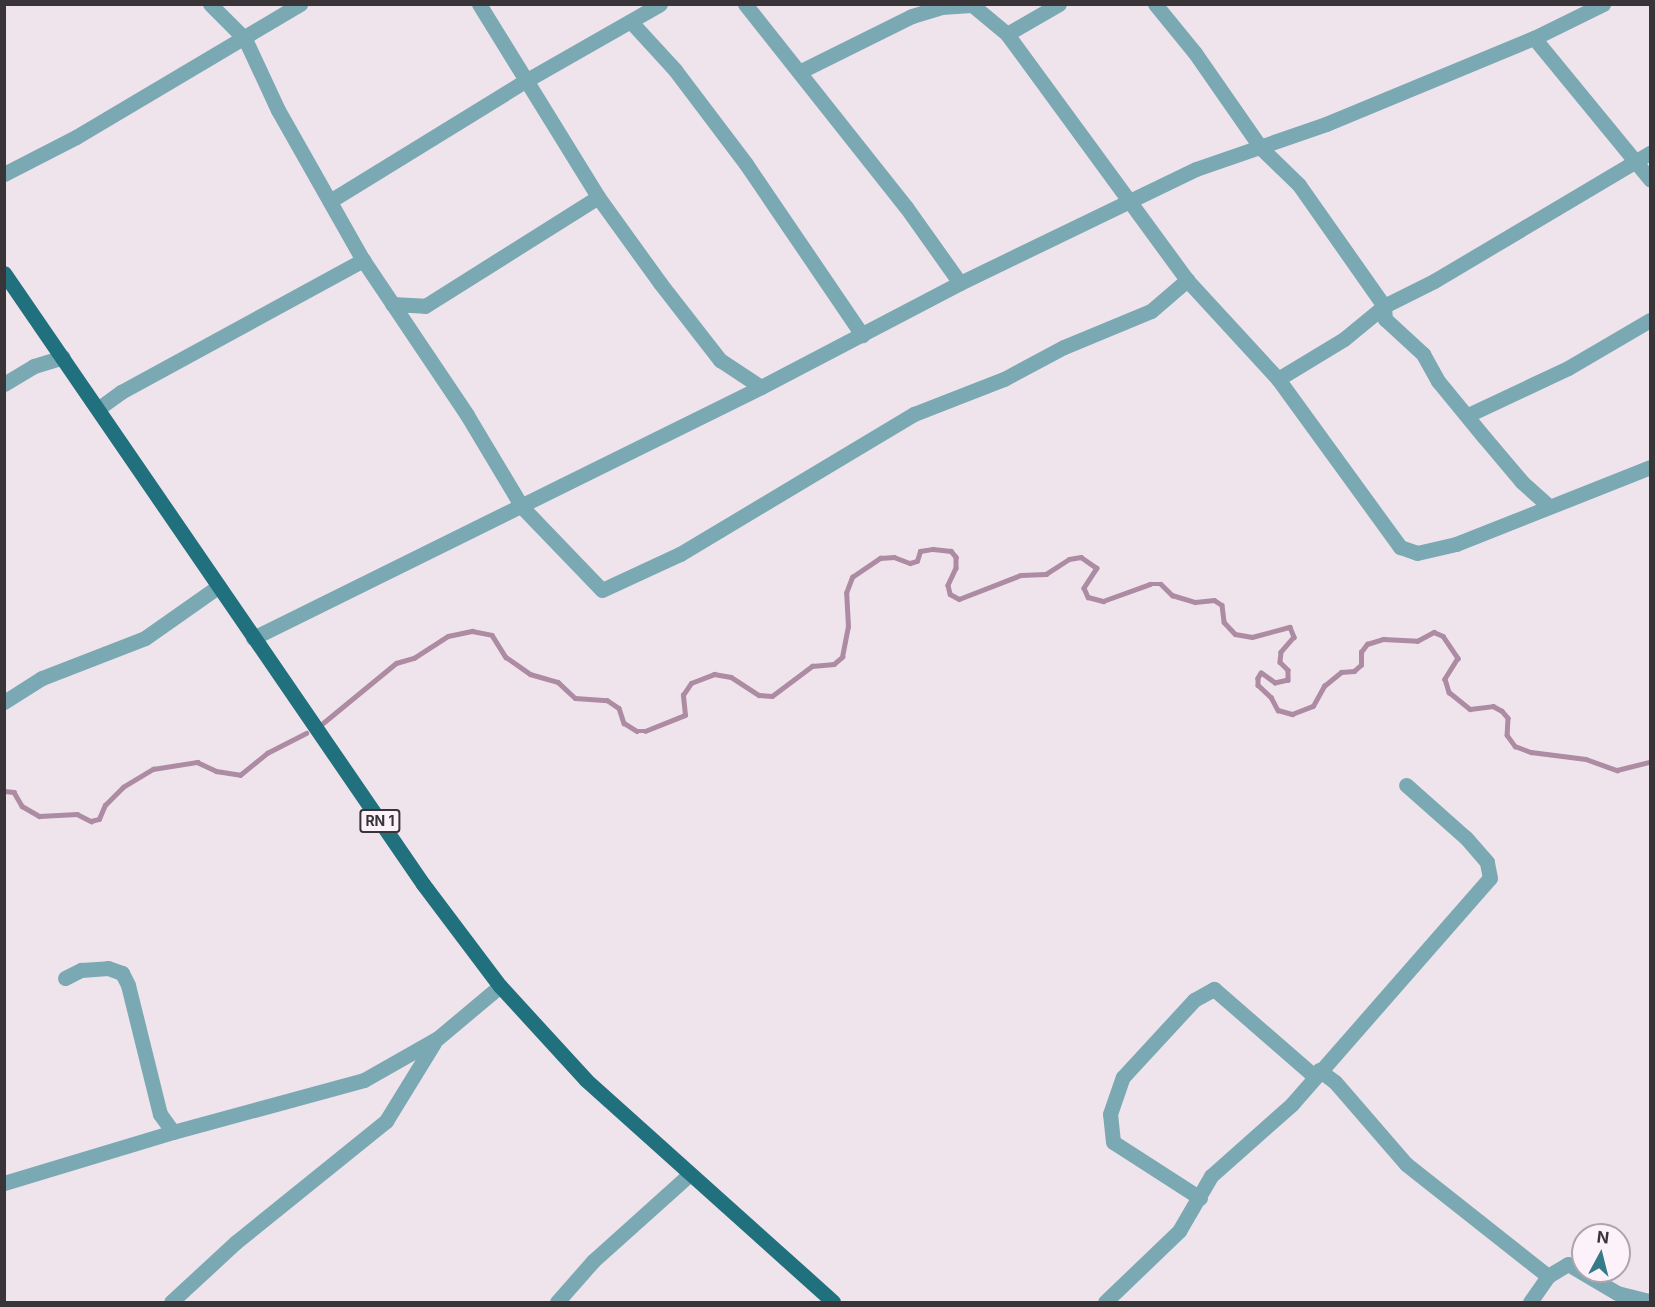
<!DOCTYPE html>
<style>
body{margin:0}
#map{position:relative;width:1655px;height:1307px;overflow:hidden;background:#f0e4ec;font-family:Inter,sans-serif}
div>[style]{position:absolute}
.stream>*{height:4.5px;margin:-2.25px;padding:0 2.25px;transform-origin:2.25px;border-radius:2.25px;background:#ad8ba3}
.minor>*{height:15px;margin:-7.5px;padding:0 7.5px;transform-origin:7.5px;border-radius:7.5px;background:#7ba9b3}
.major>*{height:15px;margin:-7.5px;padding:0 7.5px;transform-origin:7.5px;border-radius:7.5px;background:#21707e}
span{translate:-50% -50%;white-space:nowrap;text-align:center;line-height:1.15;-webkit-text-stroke:5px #fdf1fa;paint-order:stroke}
.shield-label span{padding:2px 4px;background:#fdf1fa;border:2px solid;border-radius:4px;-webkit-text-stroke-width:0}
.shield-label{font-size:14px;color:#383437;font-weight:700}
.frame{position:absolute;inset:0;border:6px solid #383437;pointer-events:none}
.north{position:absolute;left:1571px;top:1223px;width:60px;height:60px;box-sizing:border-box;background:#fdf1fa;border:2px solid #aea5ac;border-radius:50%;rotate:7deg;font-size:16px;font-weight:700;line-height:24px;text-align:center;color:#383437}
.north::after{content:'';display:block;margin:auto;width:21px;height:27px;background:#347a87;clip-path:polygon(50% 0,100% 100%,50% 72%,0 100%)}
</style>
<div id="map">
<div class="stream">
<i style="left:323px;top:723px;width:94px;rotate:-39.4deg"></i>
<i style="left:396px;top:663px;width:19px;rotate:-16deg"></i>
<i style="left:414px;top:658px;width:40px;rotate:-32.9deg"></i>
<i style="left:448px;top:636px;width:25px;rotate:-12deg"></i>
<i style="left:472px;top:631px;width:20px;rotate:11deg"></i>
<i style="left:492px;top:635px;width:26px;rotate:58deg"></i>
<i style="left:506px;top:657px;width:29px;rotate:35deg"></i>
<i style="left:530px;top:674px;width:29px;rotate:16deg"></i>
<i style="left:558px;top:682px;width:23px;rotate:43deg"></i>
<i style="left:575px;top:698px;width:32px;rotate:4deg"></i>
<i style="left:607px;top:700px;width:14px;rotate:34deg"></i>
<i style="left:619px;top:708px;width:16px;rotate:72deg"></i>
<i style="left:624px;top:723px;width:15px;rotate:32deg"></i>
<i style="left:637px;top:731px;width:8px"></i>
<i style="left:645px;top:731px;width:43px;rotate:-21.8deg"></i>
<i style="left:685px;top:715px;width:20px;rotate:-96deg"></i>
<i style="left:683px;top:695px;width:14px;rotate:-56deg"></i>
<i style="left:691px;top:683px;width:25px;rotate:-21deg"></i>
<i style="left:714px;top:674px;width:17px;rotate:10deg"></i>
<i style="left:731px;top:677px;width:33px;rotate:33deg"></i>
<i style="left:759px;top:695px;width:13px;rotate:4deg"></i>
<i style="left:772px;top:696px;width:50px;rotate:-36.9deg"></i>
<i style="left:812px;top:666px;width:22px;rotate:-5deg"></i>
<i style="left:834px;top:664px;width:11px;rotate:-41deg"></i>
<i style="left:842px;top:657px;width:31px;rotate:-79deg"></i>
<i style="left:848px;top:627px;width:34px;rotate:-93deg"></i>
<i style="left:846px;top:593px;width:17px;rotate:-69deg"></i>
<i style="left:852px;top:577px;width:34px;rotate:-34deg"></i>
<i style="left:880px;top:558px;width:14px;rotate:-4deg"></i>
<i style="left:894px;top:557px;width:17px;rotate:21deg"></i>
<i style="left:910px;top:563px;width:7px;rotate:-16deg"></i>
<i style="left:917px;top:561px;width:10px;rotate:-73deg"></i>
<i style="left:920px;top:551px;width:13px;rotate:-9deg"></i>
<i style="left:933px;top:549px;width:18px;rotate:6deg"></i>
<i style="left:951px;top:551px;width:8px;rotate:50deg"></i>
<i style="left:956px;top:557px;width:11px;rotate:90deg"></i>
<i style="left:956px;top:568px;width:19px;rotate:115deg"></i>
<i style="left:948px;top:585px;width:9px;rotate:77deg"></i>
<i style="left:950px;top:594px;width:10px;rotate:29deg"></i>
<i style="left:959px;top:599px;width:66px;rotate:-21.2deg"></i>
<i style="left:1021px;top:575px;width:25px;rotate:-2deg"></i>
<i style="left:1046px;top:574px;width:27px;rotate:-33deg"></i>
<i style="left:1069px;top:559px;width:12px;rotate:-9deg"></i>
<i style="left:1081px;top:557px;width:19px;rotate:35deg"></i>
<i style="left:1097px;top:568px;width:24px;rotate:123deg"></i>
<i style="left:1084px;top:588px;width:10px;rotate:66deg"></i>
<i style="left:1088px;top:597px;width:16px;rotate:15deg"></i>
<i style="left:1103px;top:601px;width:50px;rotate:-19.9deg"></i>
<i style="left:1150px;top:584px;width:11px"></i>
<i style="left:1161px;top:584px;width:16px;rotate:45deg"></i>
<i style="left:1172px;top:595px;width:24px;rotate:17deg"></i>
<i style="left:1195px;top:602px;width:19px;rotate:-6deg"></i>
<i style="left:1214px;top:600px;width:9px;rotate:32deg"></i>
<i style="left:1222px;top:605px;width:17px;rotate:83deg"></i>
<i style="left:1224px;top:622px;width:16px;rotate:47deg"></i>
<i style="left:1235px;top:634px;width:17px;rotate:10deg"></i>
<i style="left:1252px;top:637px;width:39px;rotate:-15deg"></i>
<i style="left:1290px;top:627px;width:11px;rotate:68deg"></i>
<i style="left:1294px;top:637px;width:20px;rotate:131deg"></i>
<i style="left:1281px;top:652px;width:10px;rotate:96deg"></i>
<i style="left:1280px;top:662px;width:11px;rotate:45deg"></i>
<i style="left:1288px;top:670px;width:10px;rotate:90deg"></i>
<i style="left:1288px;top:680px;width:13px;rotate:167deg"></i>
<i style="left:1275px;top:683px;width:17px;rotate:-144deg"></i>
<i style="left:1261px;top:673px;width:6px;rotate:121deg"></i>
<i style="left:1258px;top:678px;width:7px;rotate:90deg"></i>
<i style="left:1258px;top:685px;width:18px;rotate:43deg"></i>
<i style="left:1271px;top:697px;width:15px;rotate:62deg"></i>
<i style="left:1278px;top:710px;width:15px;rotate:16deg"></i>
<i style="left:1292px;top:714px;width:22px;rotate:-21deg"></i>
<i style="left:1313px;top:706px;width:23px;rotate:-61deg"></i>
<i style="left:1324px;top:686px;width:22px;rotate:-39deg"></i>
<i style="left:1341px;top:672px;width:13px;rotate:-4deg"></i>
<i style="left:1354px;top:671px;width:9px;rotate:-41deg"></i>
<i style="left:1361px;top:665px;width:13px;rotate:-90deg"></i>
<i style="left:1361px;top:652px;width:10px;rotate:-53deg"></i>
<i style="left:1367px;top:644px;width:17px;rotate:-17deg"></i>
<i style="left:1383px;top:639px;width:34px;rotate:3deg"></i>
<i style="left:1417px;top:641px;width:19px;rotate:-28deg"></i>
<i style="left:1434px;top:632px;width:10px;rotate:24deg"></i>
<i style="left:1443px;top:636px;width:27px;rotate:56deg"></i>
<i style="left:1458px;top:658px;width:25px;rotate:122deg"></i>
<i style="left:1445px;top:679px;width:14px;rotate:73deg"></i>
<i style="left:1449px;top:692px;width:27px;rotate:39deg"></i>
<i style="left:1470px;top:709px;width:23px;rotate:-7deg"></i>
<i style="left:1493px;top:706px;width:10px;rotate:29deg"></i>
<i style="left:1502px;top:711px;width:9px;rotate:49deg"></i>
<i style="left:1508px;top:718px;width:17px;rotate:93deg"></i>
<i style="left:1507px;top:735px;width:14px;rotate:54deg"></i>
<i style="left:1515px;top:746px;width:17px;rotate:21deg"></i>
<i style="left:1531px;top:752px;width:55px;rotate:7.3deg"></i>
<i style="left:1586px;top:759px;width:33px;rotate:20deg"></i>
<i style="left:1617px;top:770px;width:34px;rotate:-14deg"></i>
<i style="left:4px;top:791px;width:10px;rotate:6deg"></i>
<i style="left:14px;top:792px;width:16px;rotate:60deg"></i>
<i style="left:22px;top:806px;width:20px;rotate:30deg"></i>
<i style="left:39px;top:816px;width:38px;rotate:-3deg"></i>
<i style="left:77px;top:814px;width:16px;rotate:27deg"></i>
<i style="left:91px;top:821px;width:8px;rotate:-14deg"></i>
<i style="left:99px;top:819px;width:15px;rotate:-67deg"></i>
<i style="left:105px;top:805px;width:25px;rotate:-45deg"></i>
<i style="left:123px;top:787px;width:35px;rotate:-31deg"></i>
<i style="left:153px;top:769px;width:45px;rotate:-9deg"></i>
<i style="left:197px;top:762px;width:21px;rotate:25deg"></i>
<i style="left:216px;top:771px;width:24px;rotate:9deg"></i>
<i style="left:240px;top:775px;width:35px;rotate:-39deg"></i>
<i style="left:267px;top:753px;width:44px;rotate:-27.1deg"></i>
</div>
<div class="minor">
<i style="left:210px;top:4px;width:49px;rotate:45deg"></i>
<i style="left:245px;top:39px;width:78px;rotate:65.1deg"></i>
<i style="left:278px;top:110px;width:172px;rotate:60.5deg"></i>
<i style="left:363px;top:260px;width:187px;rotate:56.1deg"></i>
<i style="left:467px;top:415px;width:107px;rotate:59.1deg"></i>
<i style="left:522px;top:507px;width:115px;rotate:46.1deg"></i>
<i style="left:602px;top:590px;width:86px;rotate:-24.8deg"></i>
<i style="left:680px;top:554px;width:273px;rotate:-30.9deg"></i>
<i style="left:914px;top:414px;width:97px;rotate:-21.3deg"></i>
<i style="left:1004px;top:379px;width:68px;rotate:-28.1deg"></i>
<i style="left:1064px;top:347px;width:94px;rotate:-22.5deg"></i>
<i style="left:1151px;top:311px;width:48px;rotate:-40.7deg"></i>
<i style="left:479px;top:4px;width:227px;rotate:58.3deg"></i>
<i style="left:598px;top:197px;width:106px;rotate:54.2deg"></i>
<i style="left:660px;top:283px;width:98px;rotate:52.1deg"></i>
<i style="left:720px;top:360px;width:49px;rotate:33.4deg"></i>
<i style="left:745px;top:4px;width:259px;rotate:51.6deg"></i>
<i style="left:906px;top:207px;width:93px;rotate:54.6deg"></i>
<i style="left:971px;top:4px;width:47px;rotate:39.8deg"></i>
<i style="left:1007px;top:34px;width:305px;rotate:53.8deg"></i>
<i style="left:1187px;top:280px;width:134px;rotate:47.4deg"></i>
<i style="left:1278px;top:379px;width:208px;rotate:54deg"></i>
<i style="left:1400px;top:547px;width:18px;rotate:19deg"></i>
<i style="left:1417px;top:553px;width:40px;rotate:-13deg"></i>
<i style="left:1456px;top:544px;width:209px;rotate:-21.6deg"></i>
<i style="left:1155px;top:4px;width:63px;rotate:50.8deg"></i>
<i style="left:1195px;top:53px;width:116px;rotate:55.2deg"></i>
<i style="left:1261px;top:148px;width:53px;rotate:44.2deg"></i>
<i style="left:1299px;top:185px;width:148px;rotate:54.9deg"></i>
<i style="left:1384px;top:306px;width:13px;rotate:86deg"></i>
<i style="left:1385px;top:319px;width:52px;rotate:42.6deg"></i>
<i style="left:1423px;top:354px;width:31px;rotate:61deg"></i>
<i style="left:1438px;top:381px;width:72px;rotate:50.6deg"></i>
<i style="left:1484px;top:437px;width:59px;rotate:49.8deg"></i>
<i style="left:1522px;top:482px;width:36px;rotate:42deg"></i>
<i style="left:632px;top:23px;width:64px;rotate:47.5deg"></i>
<i style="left:675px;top:70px;width:118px;rotate:52.9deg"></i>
<i style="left:746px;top:164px;width:207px;rotate:55.8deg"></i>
<i style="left:1007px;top:34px;width:60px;rotate:-30deg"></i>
<i style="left:1534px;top:38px;width:183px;rotate:50.6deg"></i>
<i style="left:799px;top:72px;width:126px;rotate:-26.4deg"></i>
<i style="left:912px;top:16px;width:30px;rotate:-17deg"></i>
<i style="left:941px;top:7px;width:30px;rotate:-4deg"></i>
<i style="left:4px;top:174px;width:81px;rotate:-27.2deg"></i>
<i style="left:76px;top:137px;width:261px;rotate:-30.7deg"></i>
<i style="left:330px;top:201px;width:231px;rotate:-31.6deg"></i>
<i style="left:527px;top:80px;width:153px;rotate:-29.7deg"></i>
<i style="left:392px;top:304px;width:33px;rotate:3deg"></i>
<i style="left:425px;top:306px;width:204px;rotate:-32.2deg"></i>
<i style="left:1278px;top:379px;width:77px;rotate:-31.2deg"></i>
<i style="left:1344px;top:339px;width:52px;rotate:-39.5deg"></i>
<i style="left:1384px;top:306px;width:56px;rotate:-26.6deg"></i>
<i style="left:1434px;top:281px;width:251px;rotate:-30.7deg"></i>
<i style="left:4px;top:384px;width:35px;rotate:-31deg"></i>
<i style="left:34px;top:366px;width:30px;rotate:-17deg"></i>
<i style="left:99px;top:408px;width:27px;rotate:-36deg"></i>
<i style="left:121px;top:392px;width:276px;rotate:-28.6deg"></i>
<i style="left:1468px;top:415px;width:110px;rotate:-25.2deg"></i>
<i style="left:1568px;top:368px;width:95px;rotate:-30.3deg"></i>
<i style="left:253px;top:638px;width:567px;rotate:-26.29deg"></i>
<i style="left:761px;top:387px;width:225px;rotate:-27.6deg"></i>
<i style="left:960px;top:283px;width:262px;rotate:-25.8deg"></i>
<i style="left:1196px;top:169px;width:138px;rotate:-19.1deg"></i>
<i style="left:1326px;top:124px;width:225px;rotate:-22.5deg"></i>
<i style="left:1534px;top:38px;width:77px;rotate:-26.2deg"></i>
<i style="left:4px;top:702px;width:45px;rotate:-32.3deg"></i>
<i style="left:42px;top:678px;width:110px;rotate:-21.2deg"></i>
<i style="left:145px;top:638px;width:90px;rotate:-35.1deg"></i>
<i style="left:65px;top:978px;width:18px;rotate:-27deg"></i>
<i style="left:81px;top:970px;width:27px;rotate:-4deg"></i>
<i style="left:108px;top:968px;width:15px;rotate:20deg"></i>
<i style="left:122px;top:973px;width:13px;rotate:63deg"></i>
<i style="left:128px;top:985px;width:133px;rotate:76.1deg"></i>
<i style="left:160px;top:1114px;width:22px;rotate:54deg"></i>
<i style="left:1319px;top:1070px;width:20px;rotate:37deg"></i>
<i style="left:1335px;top:1082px;width:108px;rotate:49.1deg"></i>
<i style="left:1406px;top:1164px;width:181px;rotate:38.3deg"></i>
<i style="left:4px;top:1183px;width:177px;rotate:-16.8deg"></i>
<i style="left:173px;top:1132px;width:198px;rotate:-15.2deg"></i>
<i style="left:364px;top:1080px;width:85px;rotate:-29.6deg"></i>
<i style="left:438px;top:1038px;width:81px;rotate:-40deg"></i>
<i style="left:1200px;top:1198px;width:103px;rotate:-147.2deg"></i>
<i style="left:1113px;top:1142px;width:28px;rotate:-96deg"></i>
<i style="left:1110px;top:1114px;width:39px;rotate:-71deg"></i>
<i style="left:1123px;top:1077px;width:105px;rotate:-47.3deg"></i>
<i style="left:1194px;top:1000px;width:23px;rotate:-29deg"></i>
<i style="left:1214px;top:989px;width:133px;rotate:41deg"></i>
<i style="left:171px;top:1302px;width:88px;rotate:-42.7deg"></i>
<i style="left:236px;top:1242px;width:193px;rotate:-38.9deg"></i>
<i style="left:386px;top:1121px;width:92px;rotate:-58.4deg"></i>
<i style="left:557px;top:1302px;width:55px;rotate:-48.7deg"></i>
<i style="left:593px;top:1261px;width:130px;rotate:-41.9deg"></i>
<i style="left:1105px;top:1302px;width:103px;rotate:-43.8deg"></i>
<i style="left:1179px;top:1231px;width:64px;rotate:-59.8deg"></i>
<i style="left:1211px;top:1176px;width:108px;rotate:-41.6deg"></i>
<i style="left:1292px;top:1104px;width:300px;rotate:-48.8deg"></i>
<i style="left:1490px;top:878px;width:16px;rotate:-101deg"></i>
<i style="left:1487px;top:862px;width:32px;rotate:-131deg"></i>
<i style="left:1466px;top:838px;width:80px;rotate:-138.5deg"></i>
<i style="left:1530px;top:1302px;width:32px;rotate:-55deg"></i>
<i style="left:1548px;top:1276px;width:23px;rotate:-31deg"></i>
<i style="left:1568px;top:1264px;width:57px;rotate:30.6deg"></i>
<i style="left:1617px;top:1293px;width:34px;rotate:14deg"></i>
</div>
<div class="major">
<i style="left:4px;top:273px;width:741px;rotate:55.56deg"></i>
<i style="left:423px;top:884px;width:128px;rotate:53deg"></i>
<i style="left:500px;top:986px;width:127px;rotate:47.5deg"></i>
<i style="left:586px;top:1080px;width:332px;rotate:41.9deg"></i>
</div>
<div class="shield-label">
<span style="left:380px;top:821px">RN 1</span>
</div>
<div class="frame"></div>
<div class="north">N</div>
</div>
